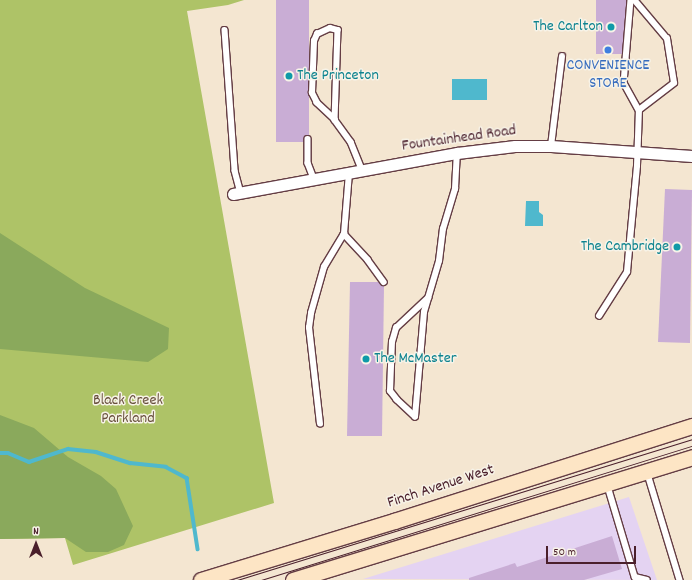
<!DOCTYPE html>
<style>
body{margin:0}
#map{position:relative;width:692px;height:580px;overflow:hidden;background:#f4e6d1;font-family:Dekko,sans-serif}
div>[style]{position:absolute}
.built>*{inset:0;background:#e4d3f2}
.green>*{inset:0;background:#aec367}
.forest>*{inset:0;background:#8aa95c}
.water>*{inset:0;background:#4fb8cd;transform-origin:0 0}
.stream>*{height:3.5px;margin:-1.75px;padding:0 1.75px;transform-origin:1.75px;border-radius:1.75px;background:#4fb8cd}
.building>*{inset:0;background:#c9add5;transform-origin:0 0}
.roads{filter:drop-shadow(1px 0 #643d44) drop-shadow(-1px 0 #643d44) drop-shadow(0 1px #643d44) drop-shadow(0 -1px #643d44)}
.service>*{height:5.5px;margin:-2.75px;padding:0 2.75px;transform-origin:2.75px;border-radius:2.75px;background:#fff}
.minor>*{height:11px;margin:-5.5px;padding:0 5.5px;transform-origin:5.5px;border-radius:5.5px;background:#fff}
.secondary>*{height:15px;margin:-7.5px;padding:0 7.5px;transform-origin:7.5px;border-radius:7.5px;background:#fde5c5}
.tram>*{height:1px;margin:-0.5px;padding:0 0.5px;transform-origin:0.5px;border-radius:0.5px;background:#4a1f2b}
.dots>*{width:11px;height:11px;translate:-50% -50%;box-sizing:border-box;border:2px solid #f7f3e8;border-radius:50%}
span{translate:-50% -50%;white-space:nowrap;text-align:center;line-height:1.15;-webkit-text-stroke:3px #f7f3e8;paint-order:stroke}
.culture-label{font-size:16px;color:#0d838f}
.right{translate:-100% -50%;text-align:right}
.left{translate:0 -50%;text-align:left}
.shop-label{font-size:16px;color:#366cbe}
.street-label{font-size:16px;color:#4a1f2b}
.park-label{font-size:16px;color:#68503d}
.north{position:absolute;left:16px;top:524px;width:40px;height:40px;-webkit-text-stroke:3px #f7f3e8;paint-order:stroke;rotate:0deg;font-size:11px;font-weight:700;line-height:16px;text-align:center;color:#4a1f2b}
.north::after{content:'';display:block;margin:auto;width:14px;height:18px;background:#4a1f2b;clip-path:polygon(50% 0,100% 100%,50% 72%,0 100%)}
.scale{position:absolute;left:546px;top:546px;width:90px;height:18px;box-sizing:border-box;border:2px solid #4a1f2b;border-top:0;padding-left:5px;font-size:12px;line-height:14px;white-space:nowrap;color:#4a1f2b;-webkit-text-stroke:3px #f7f3e8;paint-order:stroke}
</style>
<div id="map">
<div class="built">
<i style="clip-path:polygon(629px 497px,657px 580px,363px 579px)"></i>
</div>
<div class="green">
<i style="clip-path:polygon(0 0,244px 0,228px 5px,187px 11px,274px 503px,73px 565px,65px 538px,0 539px)"></i>
</div>
<div class="forest">
<i style="clip-path:polygon(0 233px,85px 288px,169px 328px,168px 349px,148px 362px,0 349px)"></i>
<i style="clip-path:polygon(0 415px,34px 428px,68px 457px,101px 476px,116px 489px,133px 526px,124px 545px,108px 552px,86px 552px,65px 538px,0 539px)"></i>
</div>
<div class="water">
<i style="left:452px;top:79px;width:35px;height:21px"></i>
<i style="clip-path:polygon(526px 201px,539px 201px,539px 212px,543px 215px,543px 226px,525px 226px)"></i>
</div>
<div class="stream">
<i style="left:0;top:453px;width:8px"></i>
<i style="left:8px;top:453px;width:23px;rotate:23deg"></i>
<i style="left:29px;top:462px;width:41px;rotate:-18.4deg"></i>
<i style="left:68px;top:449px;width:28px;rotate:6deg"></i>
<i style="left:96px;top:452px;width:36px;rotate:18deg"></i>
<i style="left:130px;top:463px;width:36px;rotate:6deg"></i>
<i style="left:166px;top:467px;width:24px;rotate:28deg"></i>
<i style="left:187px;top:478px;width:72px;rotate:81.2deg"></i>
</div>
<div class="building">
<i style="left:276px;top:0;width:33px;height:142px"></i>
<i style="left:596px;top:0;width:31px;height:54px"></i>
<i style="clip-path:polygon(665px 189px,692px 190px,690px 343px,658px 342px)"></i>
<i style="clip-path:polygon(350px 282px,379px 282px,384px 286px,382px 436px,347px 436px)"></i>
<i style="clip-path:polygon(612px 536px,622px 569px,584px 580px,469px 580px,469px 578px,515px 563px,517px 567px)"></i>
</div>
<div class="roads">
<div class="service">
<i style="left:631px;top:0;width:83px;rotate:94.8deg"></i>
<i style="left:624px;top:83px;width:31px;rotate:61deg"></i>
<i style="left:225px;top:30px;width:141px;rotate:85.9deg"></i>
<i style="left:235px;top:171px;width:23px;rotate:75deg"></i>
<i style="left:335px;top:120px;width:25px;rotate:-137deg"></i>
<i style="left:317px;top:103px;width:11px;rotate:-117deg"></i>
<i style="left:312px;top:93px;width:52px;rotate:-87.8deg"></i>
<i style="left:314px;top:41px;width:8px;rotate:-67deg"></i>
<i style="left:317px;top:34px;width:14px;rotate:-25deg"></i>
<i style="left:330px;top:28px;width:8px;rotate:14deg"></i>
<i style="left:338px;top:30px;width:90px;rotate:91.9deg"></i>
<i style="left:335px;top:120px;width:27px;rotate:54deg"></i>
<i style="left:351px;top:142px;width:31px;rotate:68deg"></i>
<i style="left:308px;top:139px;width:24px;rotate:90deg"></i>
<i style="left:308px;top:163px;width:17px;rotate:69deg"></i>
<i style="left:551px;top:146px;width:90px;rotate:-83deg"></i>
<i style="left:344px;top:234px;width:35px;rotate:47deg"></i>
<i style="left:368px;top:260px;width:27px;rotate:54deg"></i>
<i style="left:599px;top:316px;width:52px;rotate:-57.5deg"></i>
<i style="left:627px;top:272px;width:106px;rotate:-84.6deg"></i>
<i style="left:637px;top:166px;width:56px;rotate:-88deg"></i>
<i style="left:639px;top:110px;width:44px;rotate:-37.6deg"></i>
<i style="left:674px;top:83px;width:45px;rotate:-99deg"></i>
<i style="left:667px;top:39px;width:51px;rotate:-130.2deg"></i>
<i style="left:415px;top:417px;width:105px;rotate:-85.1deg"></i>
<i style="left:424px;top:312px;width:53px;rotate:-73.6deg"></i>
<i style="left:439px;top:261px;width:32px;rotate:-83deg"></i>
<i style="left:443px;top:229px;width:42px;rotate:-73.3deg"></i>
<i style="left:455px;top:189px;width:36px;rotate:-87deg"></i>
<i style="left:415px;top:417px;width:25px;rotate:-137deg"></i>
<i style="left:397px;top:400px;width:11px;rotate:-128deg"></i>
<i style="left:390px;top:391px;width:49px;rotate:-87.7deg"></i>
<i style="left:392px;top:342px;width:15px;rotate:-74deg"></i>
<i style="left:396px;top:328px;width:44px;rotate:-43.2deg"></i>
<i style="left:320px;top:424px;width:97px;rotate:-96.5deg"></i>
<i style="left:309px;top:328px;width:15px;rotate:-82deg"></i>
<i style="left:311px;top:313px;width:48px;rotate:-74.2deg"></i>
<i style="left:324px;top:267px;width:39px;rotate:-59deg"></i>
<i style="left:344px;top:234px;width:61px;rotate:-85.3deg"></i>
<i style="left:647px;top:471px;width:114px;rotate:73.2deg"></i>
<i style="left:607px;top:483px;width:98px;rotate:73.4deg"></i>
<i style="left:635px;top:577px;width:12px;rotate:14deg"></i>
</div>
<div class="minor">
<i style="left:233px;top:194px;width:228px;rotate:-10.4deg"></i>
<i style="left:457px;top:153px;width:58px;rotate:-6.9deg"></i>
<i style="left:515px;top:146px;width:36px"></i>
<i style="left:551px;top:146px;width:141px;rotate:4.1deg"></i>
</div>
<div class="secondary">
<i style="left:201px;top:580px;width:202px;rotate:-17deg"></i>
<i style="left:394px;top:521px;width:313px;rotate:-17.7deg"></i>
<i style="left:293px;top:580px;width:418px;rotate:-17.1deg"></i>
</div>
</div>
<div class="tram">
<i style="left:237px;top:580px;width:476px;rotate:-17.2deg"></i>
<i style="left:261px;top:580px;width:451px;rotate:-17.3deg"></i>
</div>
<div class="dots">
<i style="left:611px;top:27px;background:#0f9aa8"></i>
<i style="left:608px;top:50px;background:#3f7fe0"></i>
<i style="left:289px;top:76px;background:#0f9aa8"></i>
<i style="left:677px;top:247px;background:#0f9aa8"></i>
<i style="left:366px;top:359px;background:#0f9aa8"></i>
</div>
<div class="culture-label">
<span class="right" style="left:603px;top:27px">The Carlton</span>
<span class="left" style="left:297px;top:76px">The Princeton</span>
<span class="right" style="left:669px;top:247px">The Cambridge</span>
<span class="left" style="left:374px;top:359px">The McMaster</span>
</div>
<div class="shop-label">
<span style="left:608px;top:75px">CONVENIENCE<br>STORE</span>
</div>
<div class="street-label">
<span style="left:459px;top:139px;rotate:-8deg">Fountainhead Road</span>
<span style="left:441px;top:487px;rotate:-18deg">Finch Avenue West</span>
</div>
<div class="park-label">
<span style="left:128px;top:410px">Black Creek<br>Parkland</span>
</div>
<div class="north">N</div>
<div class="scale">50 m</div>
</div>
